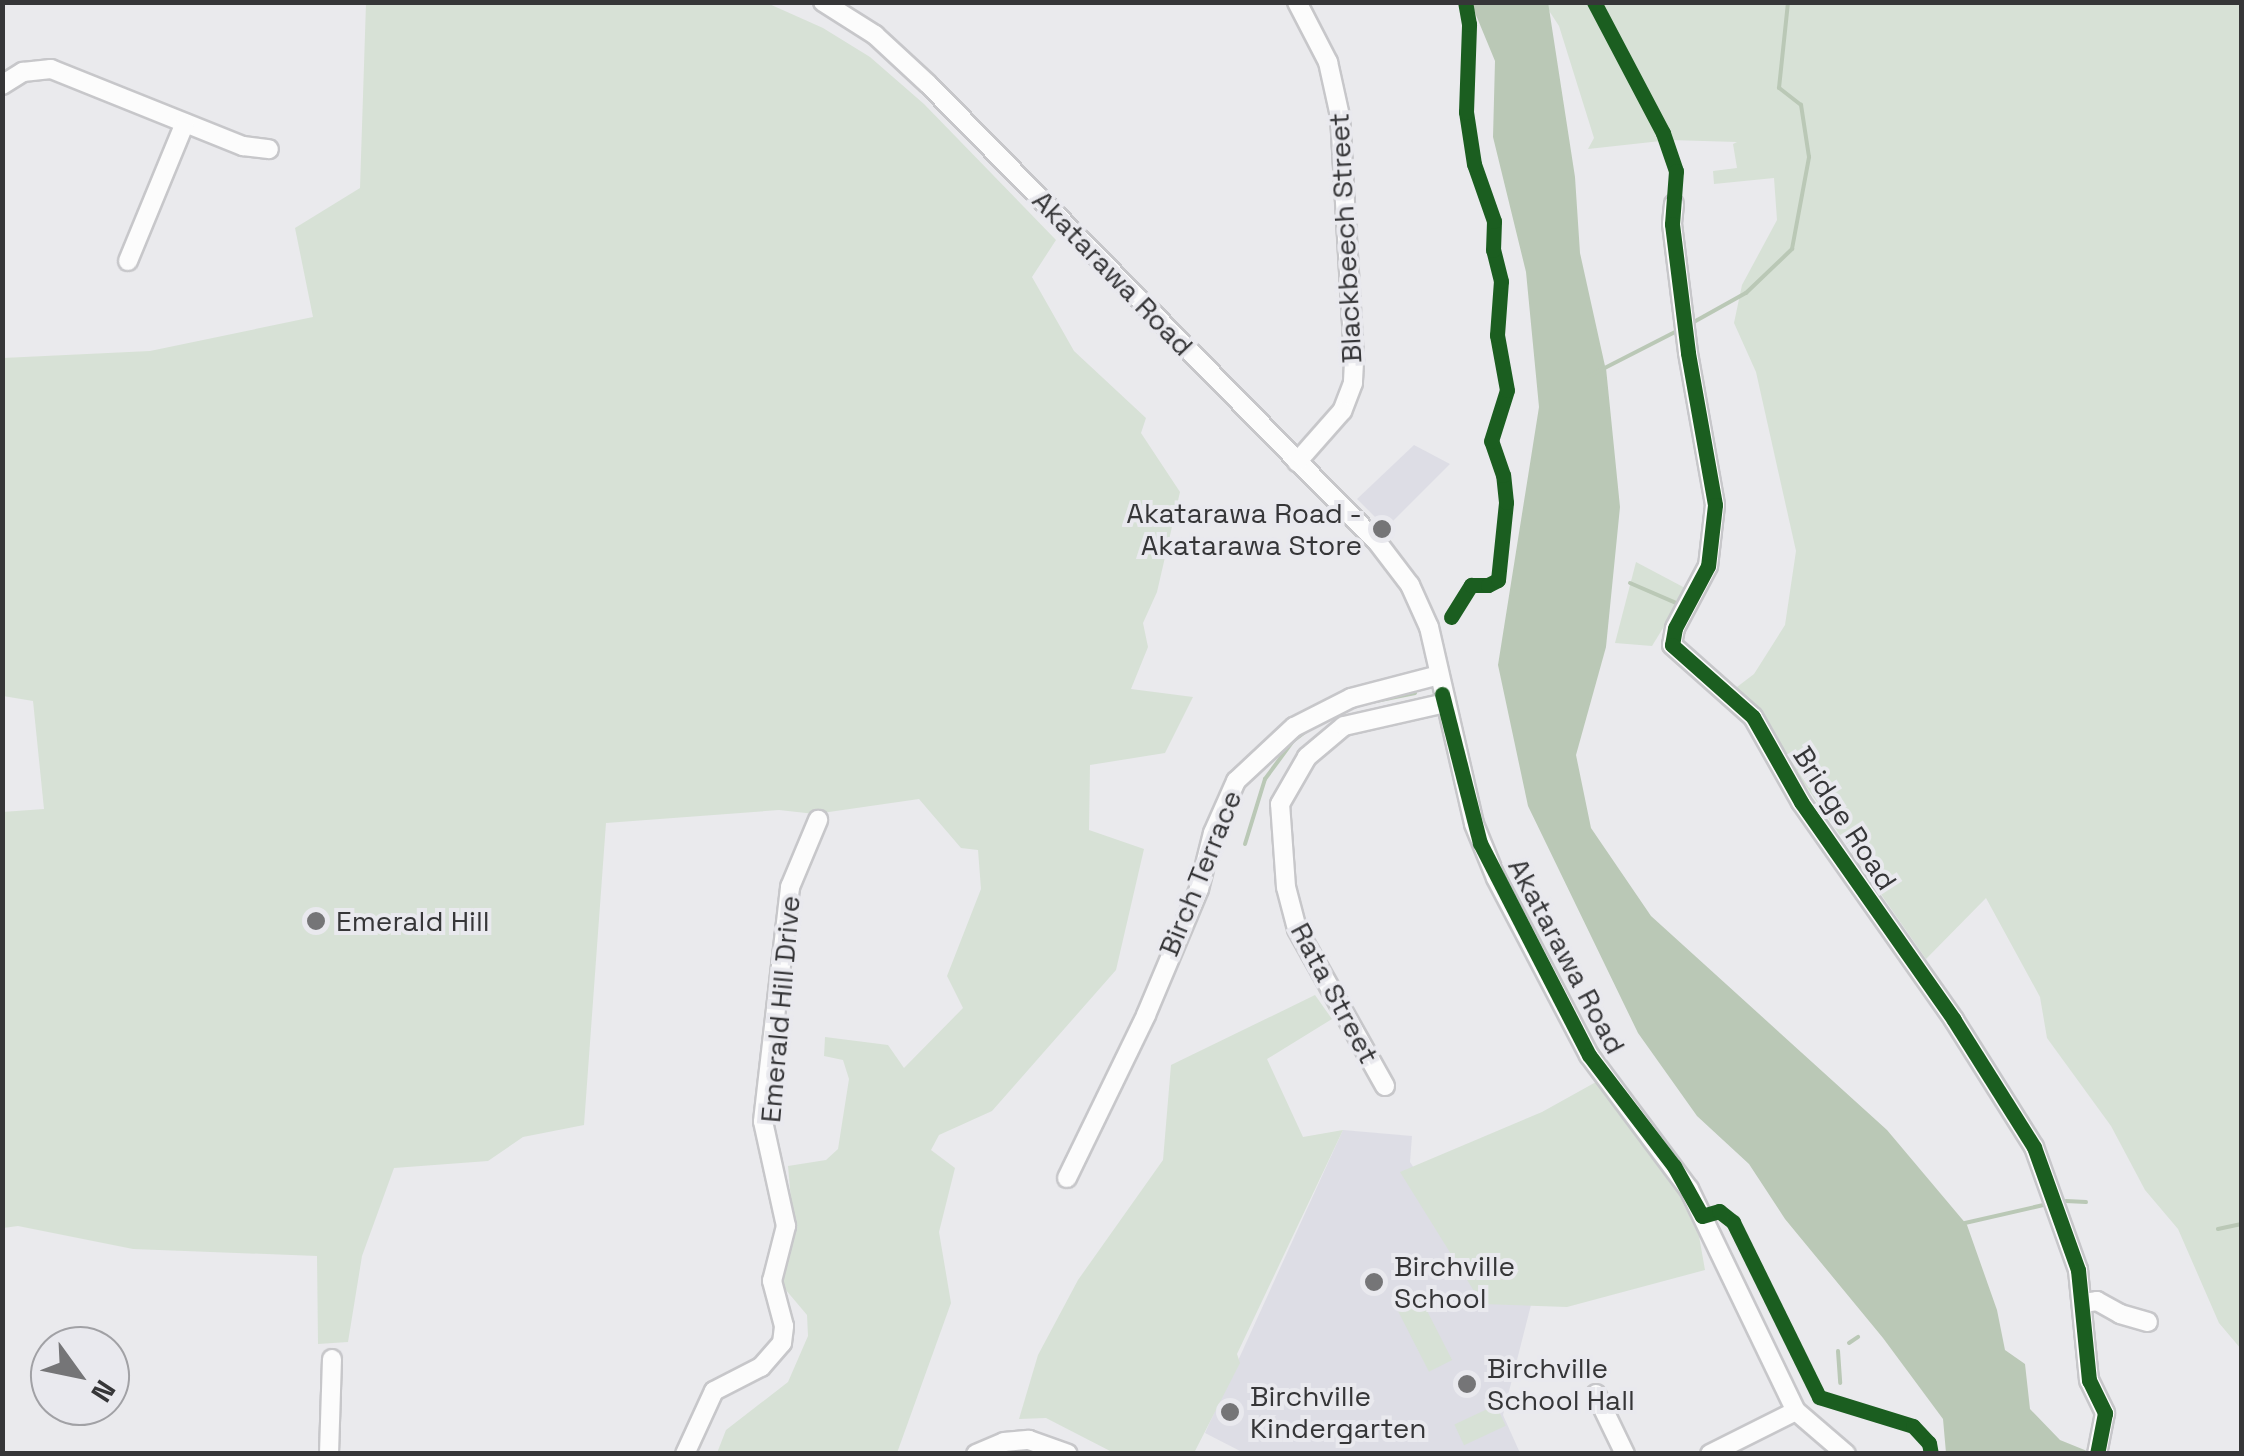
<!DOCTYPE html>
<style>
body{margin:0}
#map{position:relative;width:2244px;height:1456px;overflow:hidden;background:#eaeaed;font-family:"Space Grotesk",sans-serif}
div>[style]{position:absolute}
.built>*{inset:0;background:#dddde5}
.green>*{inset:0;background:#d7e1d6;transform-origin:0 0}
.water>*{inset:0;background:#bac8b6}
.stream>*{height:4px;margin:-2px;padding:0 2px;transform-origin:2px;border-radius:2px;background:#bac8b6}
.roads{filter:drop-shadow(2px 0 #c7c7ca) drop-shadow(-2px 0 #c7c7ca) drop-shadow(0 2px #c7c7ca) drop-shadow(0 -2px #c7c7ca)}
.minor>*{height:18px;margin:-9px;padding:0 9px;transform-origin:9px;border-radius:9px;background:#fcfcfc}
.cycleway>*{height:15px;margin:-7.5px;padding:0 7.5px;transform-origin:7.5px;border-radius:7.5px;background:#1b5e20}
.dots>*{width:28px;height:28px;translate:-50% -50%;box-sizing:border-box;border:5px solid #e9e9ee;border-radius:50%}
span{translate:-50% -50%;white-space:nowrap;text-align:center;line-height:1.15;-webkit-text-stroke:8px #e9e9ee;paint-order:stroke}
.street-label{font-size:28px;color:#363638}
.poi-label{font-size:28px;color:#363638}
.right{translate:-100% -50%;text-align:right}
.left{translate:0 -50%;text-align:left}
.frame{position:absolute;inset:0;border:5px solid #363638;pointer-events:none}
.north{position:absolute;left:30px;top:1326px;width:100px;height:100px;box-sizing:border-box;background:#e9e9ee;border:2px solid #a1a1a5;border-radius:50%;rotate:123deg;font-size:28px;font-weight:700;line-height:40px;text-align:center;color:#363638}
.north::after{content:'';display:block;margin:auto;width:35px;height:45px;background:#757577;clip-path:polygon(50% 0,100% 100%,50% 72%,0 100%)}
</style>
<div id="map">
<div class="built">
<i style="clip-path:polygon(1414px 445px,1450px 464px,1386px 528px,1357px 499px)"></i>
<i style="clip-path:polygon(1343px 1130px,1412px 1136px,1410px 1162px,1478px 1264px,1474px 1299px,1532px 1301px,1503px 1415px,1520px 1453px,1244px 1453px,1205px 1433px)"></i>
</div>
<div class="green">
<i style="clip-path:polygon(366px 3px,767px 3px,823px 28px,870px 57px,924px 104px,1056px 240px,1032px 277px,1074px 351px,1146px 418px,1141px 433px,1180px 492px,1157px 592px,1143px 623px,1148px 647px,1131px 689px,1193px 697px,1165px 753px,1090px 765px,1089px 830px,1144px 849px,1116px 970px,992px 1111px,939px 1135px,931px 1150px,955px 1168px,939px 1232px,951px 1303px,897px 1453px,717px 1453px,726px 1430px,788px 1382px,808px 1336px,807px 1315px,780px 1283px,793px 1223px,788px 1166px,826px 1160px,838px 1149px,849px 1079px,843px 1060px,824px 1056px,825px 1037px,888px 1045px,904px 1068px,963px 1008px,947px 976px,981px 889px,978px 850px,961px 848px,919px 799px,815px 814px,779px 810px,606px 823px,584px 1125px,523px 1137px,488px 1161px,394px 1168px,362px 1256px,348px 1342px,318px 1344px,317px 1256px,133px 1249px,18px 1226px,3px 1228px,2px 812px,44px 809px,33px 701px,3px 696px,3px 358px,150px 351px,313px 317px,295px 228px,360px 188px)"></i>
<i style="clip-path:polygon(1544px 3px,2241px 3px,2241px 1349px,2219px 1323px,2178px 1229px,2145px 1190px,2111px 1126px,2047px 1038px,2040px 997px,1986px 898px,1926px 959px,1737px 687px,1754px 674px,1785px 625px,1796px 551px,1756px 372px,1734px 323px,1742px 285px,1777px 220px,1774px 178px,1714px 184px,1713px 171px,1737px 168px,1733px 144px,1737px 142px,1670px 140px,1588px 149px,1594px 138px,1559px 26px)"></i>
<i style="clip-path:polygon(1636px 562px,1687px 589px,1652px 646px,1615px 643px)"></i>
<i style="clip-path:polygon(1315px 995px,1332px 1019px,1267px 1059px,1303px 1137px,1343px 1130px,1237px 1354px,1240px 1363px,1194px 1453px,1114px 1453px,1046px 1418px,1019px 1419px,1038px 1355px,1078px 1280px,1163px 1160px,1171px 1065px)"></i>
<i style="clip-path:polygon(1596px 1082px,1674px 1185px,1699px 1236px,1705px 1270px,1567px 1307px,1482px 1304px,1400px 1172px,1542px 1112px)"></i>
<i style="left:1419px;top:1295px;width:73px;height:26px;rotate:63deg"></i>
<i style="left:1496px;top:1405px;width:23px;height:46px;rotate:65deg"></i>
</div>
<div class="water">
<i style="clip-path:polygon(1548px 2px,1575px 177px,1580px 253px,1605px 366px,1602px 369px,1606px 368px,1620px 507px,1606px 647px,1576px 755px,1591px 828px,1651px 916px,1887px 1130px,1967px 1225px,1997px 1310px,2005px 1350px,2025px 1364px,2030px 1409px,2060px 1440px,2092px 1453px,1946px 1453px,1943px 1419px,1883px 1338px,1785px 1219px,1749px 1164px,1697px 1116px,1638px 1033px,1528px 806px,1498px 665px,1539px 407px,1526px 272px,1493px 137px,1495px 61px,1471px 3px)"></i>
</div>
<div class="stream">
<i style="left:1692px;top:323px;width:62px;rotate:-29.1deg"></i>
<i style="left:1746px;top:293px;width:64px;rotate:-43.7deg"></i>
<i style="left:1792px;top:249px;width:94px;rotate:-79.5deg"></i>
<i style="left:1809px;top:157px;width:53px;rotate:-98.7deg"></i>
<i style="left:1801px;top:105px;width:28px;rotate:-142deg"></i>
<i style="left:1779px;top:88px;width:86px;rotate:-84deg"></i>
<i style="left:1589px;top:376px;width:101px;rotate:-27.1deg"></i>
<i style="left:1630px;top:583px;width:50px;rotate:23.5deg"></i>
<i style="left:1371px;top:702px;width:45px;rotate:-11.6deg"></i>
<i style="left:1245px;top:844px;width:68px;rotate:-72.9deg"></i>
<i style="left:1265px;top:779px;width:47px;rotate:-53.6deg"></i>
<i style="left:1293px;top:741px;width:25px;rotate:-37deg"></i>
<i style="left:2066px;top:1201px;width:20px;rotate:3deg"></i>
<i style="left:1965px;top:1223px;width:85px;rotate:-12.9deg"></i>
<i style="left:2218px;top:1229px;width:25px;rotate:-12deg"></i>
<i style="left:1849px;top:1343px;width:11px;rotate:-34deg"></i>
<i style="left:1838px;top:1351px;width:32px;rotate:86deg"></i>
</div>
<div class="roads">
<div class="minor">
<i style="left:823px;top:2px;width:62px;rotate:32.4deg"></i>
<i style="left:875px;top:35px;width:72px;rotate:42.8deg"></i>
<i style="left:928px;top:84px;width:643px;rotate:45.57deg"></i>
<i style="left:1378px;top:543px;width:53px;rotate:52.7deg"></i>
<i style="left:1410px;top:585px;width:46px;rotate:65.7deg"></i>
<i style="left:1429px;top:627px;width:202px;rotate:77.1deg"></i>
<i style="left:1474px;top:824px;width:58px;rotate:67.8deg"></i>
<i style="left:1496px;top:878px;width:200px;rotate:62.3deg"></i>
<i style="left:1589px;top:1055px;width:167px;rotate:53.3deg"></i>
<i style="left:1689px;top:1189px;width:246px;rotate:64.3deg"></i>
<i style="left:1796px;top:1411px;width:66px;rotate:40.7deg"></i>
<i style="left:1297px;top:2px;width:68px;rotate:62.7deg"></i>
<i style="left:1328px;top:62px;width:55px;rotate:77.5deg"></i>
<i style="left:1340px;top:116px;width:246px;rotate:86.7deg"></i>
<i style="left:1354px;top:362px;width:21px;rotate:93deg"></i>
<i style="left:1353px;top:383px;width:30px;rotate:111deg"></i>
<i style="left:1342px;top:411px;width:68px;rotate:131.4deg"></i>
<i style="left:2px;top:85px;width:25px;rotate:-32deg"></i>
<i style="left:23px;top:72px;width:28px;rotate:-6deg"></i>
<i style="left:51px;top:69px;width:207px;rotate:21.9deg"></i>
<i style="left:243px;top:146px;width:26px;rotate:7deg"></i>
<i style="left:1674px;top:204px;width:20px;rotate:96deg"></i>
<i style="left:1672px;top:224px;width:130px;rotate:82.9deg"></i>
<i style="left:1688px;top:353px;width:154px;rotate:79.9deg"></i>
<i style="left:1715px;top:505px;width:61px;rotate:96.5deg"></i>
<i style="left:1708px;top:566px;width:70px;rotate:118deg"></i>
<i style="left:1675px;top:628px;width:17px;rotate:100deg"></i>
<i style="left:1672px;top:645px;width:108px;rotate:41.6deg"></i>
<i style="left:1753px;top:717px;width:98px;rotate:60.5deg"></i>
<i style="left:1801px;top:802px;width:266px;rotate:54.9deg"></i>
<i style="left:1954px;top:1020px;width:150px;rotate:57.8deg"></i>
<i style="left:2034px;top:1147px;width:131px;rotate:70.3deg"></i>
<i style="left:2078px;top:1270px;width:111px;rotate:84.3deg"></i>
<i style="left:2089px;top:1380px;width:37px;rotate:64deg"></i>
<i style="left:2105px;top:1413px;width:42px;rotate:101deg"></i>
<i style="left:128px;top:261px;width:149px;rotate:-67.6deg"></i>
<i style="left:1385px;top:1086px;width:180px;rotate:-119.3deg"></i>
<i style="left:1297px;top:929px;width:43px;rotate:-104.7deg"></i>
<i style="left:1286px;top:887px;width:83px;rotate:-94.1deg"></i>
<i style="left:1280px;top:804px;width:54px;rotate:-60.1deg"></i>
<i style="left:1307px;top:757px;width:48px;rotate:-40deg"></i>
<i style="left:1344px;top:726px;width:104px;rotate:-12.8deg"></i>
<i style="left:1067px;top:1178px;width:181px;rotate:-64.1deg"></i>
<i style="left:1146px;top:1015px;width:137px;rotate:-67.2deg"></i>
<i style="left:1199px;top:889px;width:58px;rotate:-76deg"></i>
<i style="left:1213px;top:833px;width:57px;rotate:-66.1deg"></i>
<i style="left:1236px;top:781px;width:79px;rotate:-43deg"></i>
<i style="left:1294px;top:727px;width:64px;rotate:-27deg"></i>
<i style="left:1351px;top:698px;width:91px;rotate:-14.6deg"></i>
<i style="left:2083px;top:1303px;width:14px;rotate:-8deg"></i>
<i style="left:2097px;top:1301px;width:26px;rotate:29deg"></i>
<i style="left:2120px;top:1314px;width:29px;rotate:16deg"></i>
<i style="left:1596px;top:1394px;width:67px;rotate:64.2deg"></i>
<i style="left:329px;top:1454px;width:95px;rotate:-88.2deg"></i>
<i style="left:685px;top:1454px;width:69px;rotate:-65.3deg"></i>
<i style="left:714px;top:1391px;width:53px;rotate:-27.1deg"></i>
<i style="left:761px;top:1367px;width:32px;rotate:-49deg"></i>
<i style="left:782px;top:1343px;width:17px;rotate:-83deg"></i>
<i style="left:784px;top:1326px;width:47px;rotate:-104.9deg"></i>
<i style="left:772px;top:1281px;width:57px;rotate:-75.7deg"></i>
<i style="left:786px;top:1226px;width:107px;rotate:-102.4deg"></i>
<i style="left:763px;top:1121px;width:236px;rotate:-83.4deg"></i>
<i style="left:790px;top:887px;width:73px;rotate:-67.3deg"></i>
<i style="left:976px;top:1454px;width:30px;rotate:-23deg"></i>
<i style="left:1004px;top:1442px;width:25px;rotate:-5deg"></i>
<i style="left:1029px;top:1440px;width:41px;rotate:19.7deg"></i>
<i style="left:1710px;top:1454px;width:96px;rotate:-26.6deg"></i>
</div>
</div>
<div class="cycleway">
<i style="left:1594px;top:2px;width:148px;rotate:62.2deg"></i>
<i style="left:1663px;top:133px;width:40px;rotate:71.1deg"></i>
<i style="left:1676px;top:171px;width:53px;rotate:94.3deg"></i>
<i style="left:1672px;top:224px;width:130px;rotate:82.9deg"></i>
<i style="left:1688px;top:353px;width:154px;rotate:79.9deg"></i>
<i style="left:1715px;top:505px;width:61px;rotate:96.5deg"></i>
<i style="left:1708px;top:566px;width:70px;rotate:118deg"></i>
<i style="left:1675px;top:628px;width:17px;rotate:100deg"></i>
<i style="left:1672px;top:645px;width:108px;rotate:41.6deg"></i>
<i style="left:1753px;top:717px;width:98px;rotate:60.5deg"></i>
<i style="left:1801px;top:802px;width:266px;rotate:54.9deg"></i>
<i style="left:1954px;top:1020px;width:150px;rotate:57.8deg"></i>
<i style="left:2034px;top:1147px;width:131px;rotate:70.3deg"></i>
<i style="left:2078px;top:1270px;width:111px;rotate:84.3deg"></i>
<i style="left:2089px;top:1380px;width:37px;rotate:64deg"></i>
<i style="left:2105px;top:1413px;width:42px;rotate:101deg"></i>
<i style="left:1451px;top:617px;width:38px;rotate:-58deg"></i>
<i style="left:1471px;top:585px;width:17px"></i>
<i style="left:1488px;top:585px;width:11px;rotate:-27deg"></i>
<i style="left:1498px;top:580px;width:78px;rotate:-84.1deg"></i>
<i style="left:1506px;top:502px;width:27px;rotate:-96deg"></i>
<i style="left:1503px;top:475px;width:36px;rotate:-109deg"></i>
<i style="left:1491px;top:441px;width:53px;rotate:-72.6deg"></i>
<i style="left:1507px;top:390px;width:56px;rotate:-100.3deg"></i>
<i style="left:1497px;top:335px;width:54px;rotate:-85.8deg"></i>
<i style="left:1501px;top:281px;width:32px;rotate:-104deg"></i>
<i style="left:1493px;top:250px;width:29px;rotate:-88deg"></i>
<i style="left:1494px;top:221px;width:60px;rotate:-109.3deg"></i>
<i style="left:1474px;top:164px;width:53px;rotate:-98.7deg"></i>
<i style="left:1466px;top:112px;width:88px;rotate:-88deg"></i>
<i style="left:1469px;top:24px;width:22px;rotate:-100deg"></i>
<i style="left:1442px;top:694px;width:154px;rotate:75.7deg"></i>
<i style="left:1480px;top:843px;width:238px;rotate:62.8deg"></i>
<i style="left:1589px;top:1055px;width:140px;rotate:52.6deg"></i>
<i style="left:1674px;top:1166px;width:57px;rotate:60.8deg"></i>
<i style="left:1702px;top:1216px;width:18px;rotate:-16deg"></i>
<i style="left:1719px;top:1211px;width:18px;rotate:38deg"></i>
<i style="left:1733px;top:1222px;width:195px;rotate:63.8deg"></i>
<i style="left:1819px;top:1397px;width:98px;rotate:17.1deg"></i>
<i style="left:1913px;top:1426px;width:23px;rotate:47deg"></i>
<i style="left:1929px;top:1443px;width:11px;rotate:80deg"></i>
</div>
<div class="dots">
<i style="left:1382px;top:529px;background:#757577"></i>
<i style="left:316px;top:921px;background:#757577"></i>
<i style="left:1374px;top:1282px;background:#757577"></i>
<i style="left:1467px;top:1384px;background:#757577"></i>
<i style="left:1230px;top:1412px;background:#757577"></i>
</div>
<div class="street-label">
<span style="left:1345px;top:238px;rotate:-93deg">Blackbeech Street</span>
<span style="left:1113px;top:273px;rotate:46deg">Akatarawa Road</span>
<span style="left:1845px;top:818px;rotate:57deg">Bridge Road</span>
<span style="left:1200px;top:873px;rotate:-68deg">Birch Terrace</span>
<span style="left:1567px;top:956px;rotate:62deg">Akatarawa Road</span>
<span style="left:1335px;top:993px;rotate:62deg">Rata Street</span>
<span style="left:780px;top:1009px;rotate:-85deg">Emerald Hill Drive</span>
</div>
<div class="poi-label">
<span class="right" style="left:1362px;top:529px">Akatarawa Road -<br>Akatarawa Store</span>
<span class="left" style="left:336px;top:921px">Emerald Hill</span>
<span class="left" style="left:1394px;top:1282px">Birchville<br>School</span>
<span class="left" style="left:1487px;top:1384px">Birchville<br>School Hall</span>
<span class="left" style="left:1250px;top:1412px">Birchville<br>Kindergarten</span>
</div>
<div class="frame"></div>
<div class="north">N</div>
</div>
